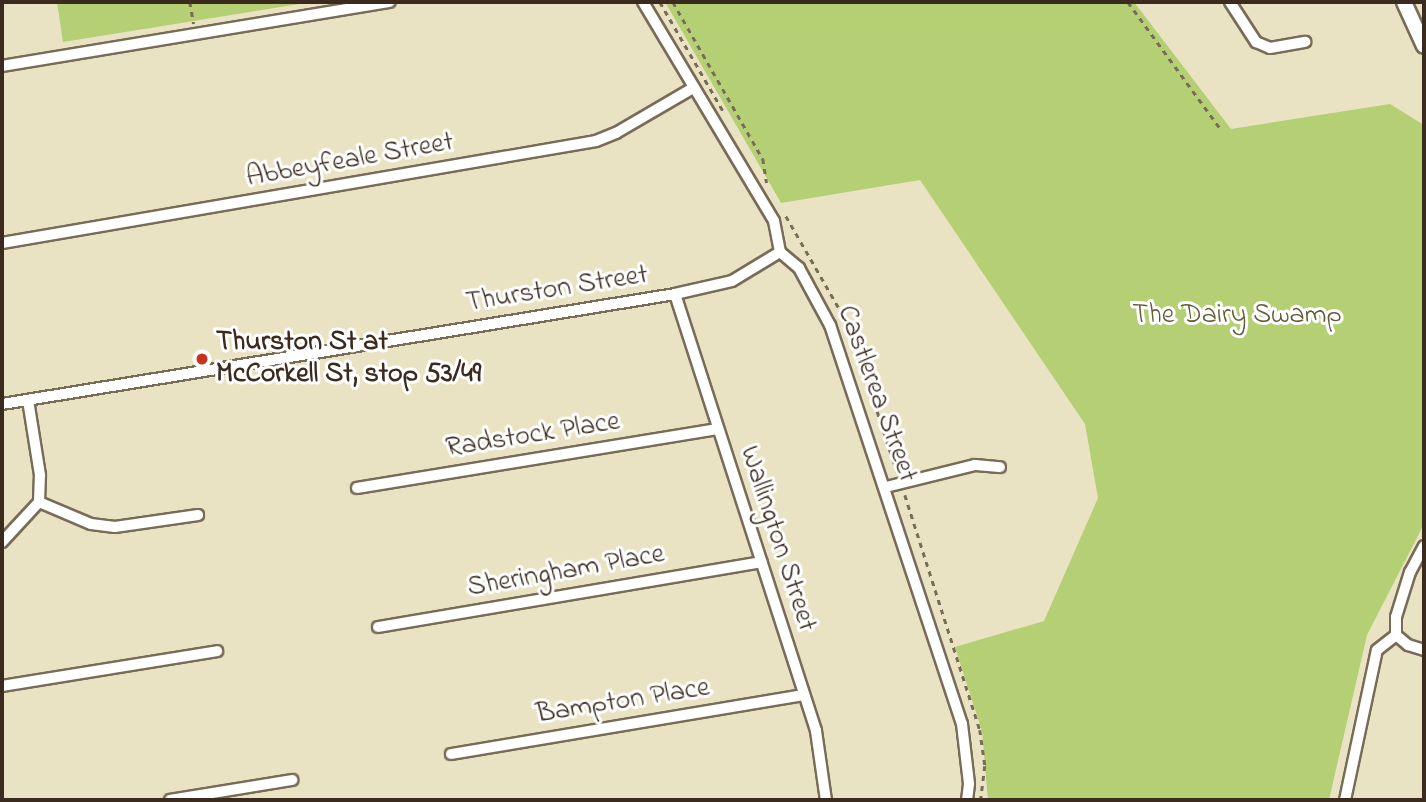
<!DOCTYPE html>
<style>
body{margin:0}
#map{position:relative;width:1426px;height:802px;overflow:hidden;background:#e9e3c4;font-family:"Indie Flower",sans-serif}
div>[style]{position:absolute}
.green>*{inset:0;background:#b5cf75}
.path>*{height:2.5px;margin-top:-1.25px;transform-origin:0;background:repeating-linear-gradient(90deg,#786b58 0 5px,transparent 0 10px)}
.roads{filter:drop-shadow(2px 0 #786b58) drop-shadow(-2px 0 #786b58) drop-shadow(0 2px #786b58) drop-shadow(0 -2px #786b58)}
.minor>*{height:10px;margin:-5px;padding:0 5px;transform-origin:5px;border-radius:5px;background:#fff}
.tertiary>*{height:14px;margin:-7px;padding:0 7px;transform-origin:7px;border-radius:7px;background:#fff}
.dots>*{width:19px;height:19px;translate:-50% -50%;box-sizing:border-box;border:4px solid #fff;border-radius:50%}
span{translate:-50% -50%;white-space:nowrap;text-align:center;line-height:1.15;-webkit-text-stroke:6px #fff;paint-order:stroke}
.street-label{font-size:28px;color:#3b2a1e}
.park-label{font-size:28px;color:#605c38}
.poi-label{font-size:28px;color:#3b2a1e;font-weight:700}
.left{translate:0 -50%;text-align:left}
.frame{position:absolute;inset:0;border:4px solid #3b2a1e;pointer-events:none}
</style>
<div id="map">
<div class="green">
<i style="clip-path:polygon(57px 2px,312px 2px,63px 42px)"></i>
<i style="clip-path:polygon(665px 2px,1134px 2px,1231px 129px,1390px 104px,1424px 125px,1424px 524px,1367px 635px,1329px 800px,988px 800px,982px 731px,955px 647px,1044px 621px,1098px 498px,1085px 424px,920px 180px,781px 203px)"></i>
</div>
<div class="path">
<i style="left:190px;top:2px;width:22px;rotate:80deg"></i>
<i style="left:660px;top:2px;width:129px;rotate:59.9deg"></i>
<i style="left:673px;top:2px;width:181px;rotate:60.2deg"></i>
<i style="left:763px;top:159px;width:24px;rotate:81deg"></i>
<i style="left:1128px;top:2px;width:156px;rotate:53.9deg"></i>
<i style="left:786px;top:216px;width:108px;rotate:60.1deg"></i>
<i style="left:840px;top:310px;width:58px;rotate:67.8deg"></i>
<i style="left:862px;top:364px;width:114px;rotate:72deg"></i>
<i style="left:905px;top:495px;width:247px;rotate:72.3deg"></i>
<i style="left:980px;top:730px;width:36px;rotate:82deg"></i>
<i style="left:985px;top:766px;width:34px;rotate:97deg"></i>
</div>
<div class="roads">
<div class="minor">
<i style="left:643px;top:2px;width:255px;rotate:59.1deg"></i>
<i style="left:774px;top:221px;width:32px;rotate:79deg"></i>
<i style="left:780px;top:252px;width:25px;rotate:40deg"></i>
<i style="left:799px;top:268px;width:65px;rotate:61.5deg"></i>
<i style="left:830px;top:325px;width:420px;rotate:71.7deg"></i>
<i style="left:962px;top:724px;width:60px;rotate:83.3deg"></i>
<i style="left:969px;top:784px;width:16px;rotate:97deg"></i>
<i style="left:1230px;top:2px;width:48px;rotate:57deg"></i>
<i style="left:1256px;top:42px;width:15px;rotate:23deg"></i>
<i style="left:1270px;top:48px;width:36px;rotate:-10deg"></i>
<i style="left:2px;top:66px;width:393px;rotate:-9.4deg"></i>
<i style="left:2px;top:243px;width:603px;rotate:-9.74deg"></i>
<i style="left:596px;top:141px;width:22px;rotate:-22deg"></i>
<i style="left:616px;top:133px;width:89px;rotate:-30.3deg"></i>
<i style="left:675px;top:294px;width:459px;rotate:72.1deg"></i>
<i style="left:816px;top:731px;width:70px;rotate:81.8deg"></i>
<i style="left:2px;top:404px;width:682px;rotate:-9.28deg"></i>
<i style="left:675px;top:294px;width:58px;rotate:-12.8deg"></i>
<i style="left:732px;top:281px;width:56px;rotate:-31.1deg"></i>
<i style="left:886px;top:487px;width:92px;rotate:-13.9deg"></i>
<i style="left:975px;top:465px;width:25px;rotate:5deg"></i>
<i style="left:357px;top:488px;width:365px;rotate:-9.3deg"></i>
<i style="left:39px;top:502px;width:56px;rotate:22.9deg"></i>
<i style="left:91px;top:524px;width:24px;rotate:7deg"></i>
<i style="left:115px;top:527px;width:84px;rotate:-8.2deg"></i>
<i style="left:2px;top:542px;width:54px;rotate:-47.2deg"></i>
<i style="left:39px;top:502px;width:27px;rotate:-88deg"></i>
<i style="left:40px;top:475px;width:76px;rotate:-99.1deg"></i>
<i style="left:1424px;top:546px;width:30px;rotate:118deg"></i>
<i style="left:1410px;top:572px;width:47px;rotate:107.3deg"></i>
<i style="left:1396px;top:617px;width:18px;rotate:90deg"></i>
<i style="left:1396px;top:635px;width:16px;rotate:40deg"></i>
<i style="left:1408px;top:645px;width:17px;rotate:17deg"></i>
<i style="left:378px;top:627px;width:389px;rotate:-9.6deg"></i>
<i style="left:2px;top:686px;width:218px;rotate:-9.2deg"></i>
<i style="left:451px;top:754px;width:357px;rotate:-9.5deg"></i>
<i style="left:170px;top:800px;width:124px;rotate:-9.3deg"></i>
<i style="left:1345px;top:800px;width:153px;rotate:-78deg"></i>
<i style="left:1377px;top:650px;width:24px;rotate:-38deg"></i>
</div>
<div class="tertiary">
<i style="left:1404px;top:2px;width:48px;rotate:65.6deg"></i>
</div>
</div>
<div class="dots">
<i style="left:202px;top:359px;background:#c8321e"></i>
</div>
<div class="street-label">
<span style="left:350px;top:161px;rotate:-10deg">Abbeyfeale Street</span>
<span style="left:557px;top:290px;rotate:-9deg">Thurston Street</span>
<span style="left:876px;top:394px;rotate:70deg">Castlerea Street</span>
<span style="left:533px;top:436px;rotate:-9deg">Radstock Place</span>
<span style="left:777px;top:539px;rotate:72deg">Wallington Street</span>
<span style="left:566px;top:572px;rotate:-10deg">Sheringham Place</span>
<span style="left:623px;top:702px;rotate:-9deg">Bampton Place</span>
</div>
<div class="park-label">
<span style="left:1237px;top:316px">The Dairy Swamp</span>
</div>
<div class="poi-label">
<span class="left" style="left:216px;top:359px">Thurston St at<br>McCorkell St, stop 53/49</span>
</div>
<div class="frame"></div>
</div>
